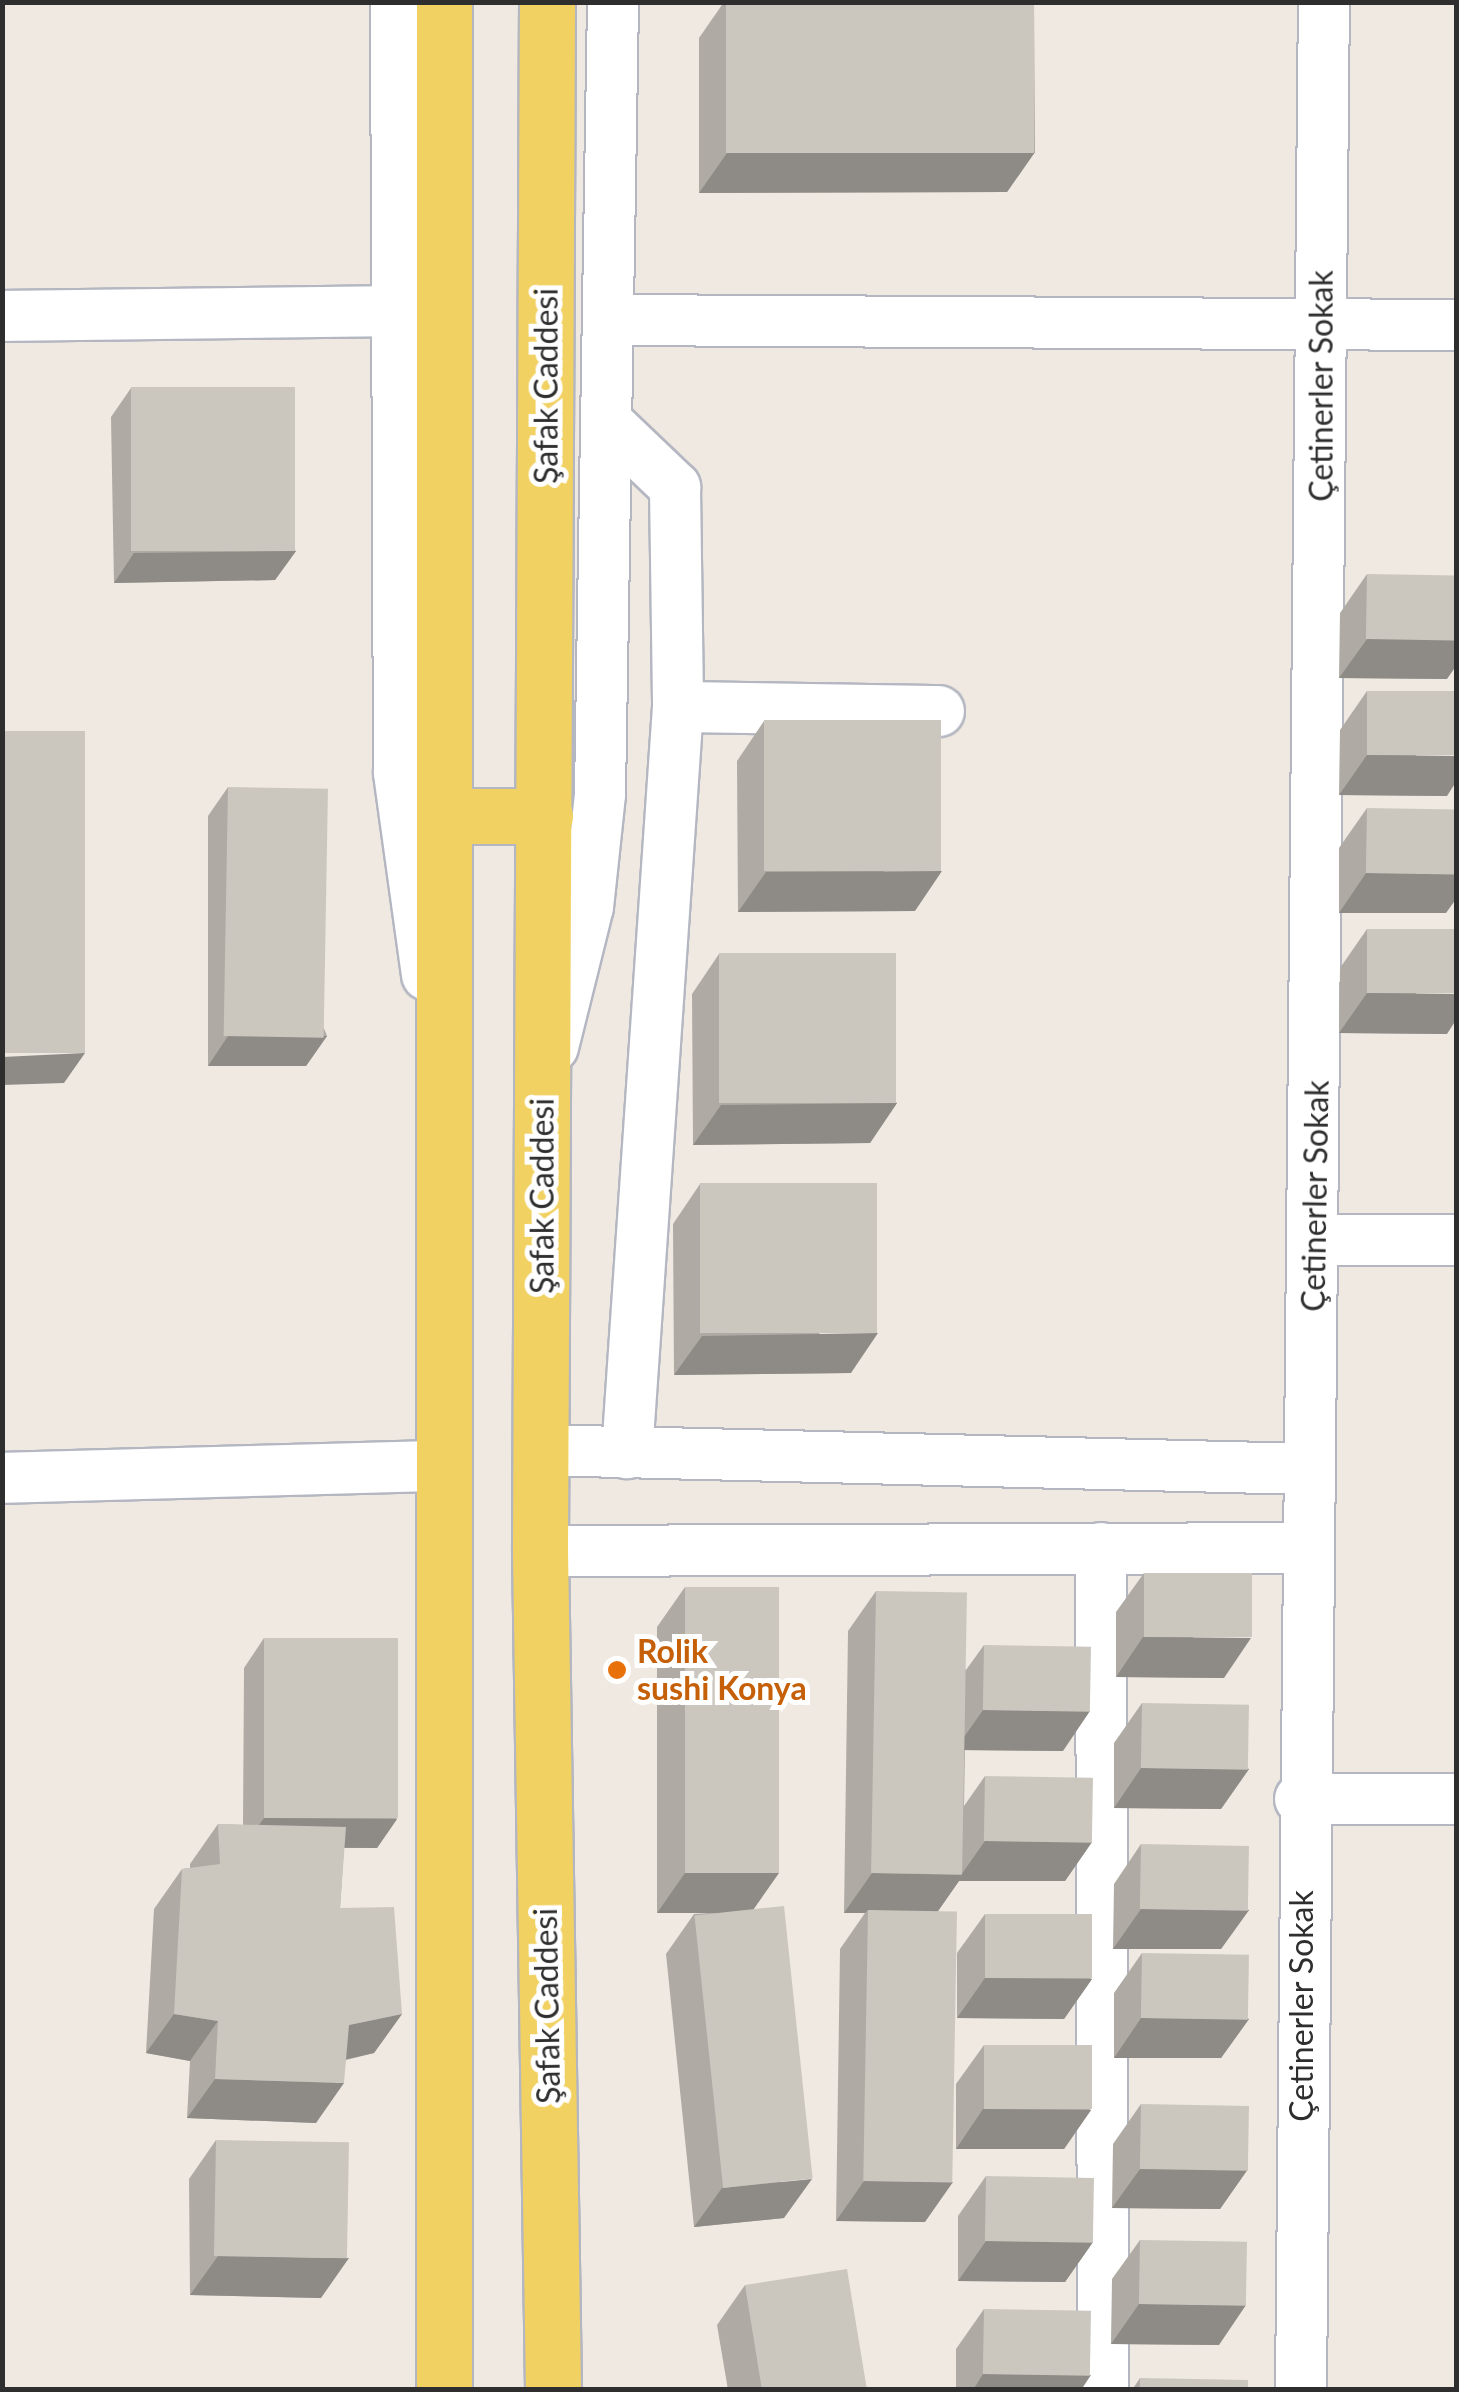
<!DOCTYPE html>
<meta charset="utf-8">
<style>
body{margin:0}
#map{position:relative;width:1459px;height:2392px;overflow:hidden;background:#efe9e1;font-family:Lato,sans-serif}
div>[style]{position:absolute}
.roads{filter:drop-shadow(2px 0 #b4b7c1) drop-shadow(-2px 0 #b4b7c1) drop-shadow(0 2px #b4b7c1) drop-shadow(0 -2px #b4b7c1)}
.minor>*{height:50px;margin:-25px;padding:0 25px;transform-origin:25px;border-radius:25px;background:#fff}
.major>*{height:55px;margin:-27.5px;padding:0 27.5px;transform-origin:27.5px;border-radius:27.5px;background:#f2d163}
.wall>*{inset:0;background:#afaba4}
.shaded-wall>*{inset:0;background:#8e8b86}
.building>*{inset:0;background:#cbc7bf;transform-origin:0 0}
.dots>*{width:28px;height:28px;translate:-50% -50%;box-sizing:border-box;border:5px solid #fff;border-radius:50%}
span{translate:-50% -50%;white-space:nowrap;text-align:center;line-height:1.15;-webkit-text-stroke:10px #fff;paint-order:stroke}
.street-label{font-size:32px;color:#2e2e2e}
.food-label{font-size:32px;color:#c56008;font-weight:700}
.left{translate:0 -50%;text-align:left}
.frame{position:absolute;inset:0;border:5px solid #2e2e2e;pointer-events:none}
</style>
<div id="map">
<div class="roads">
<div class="minor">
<i style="left:396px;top:2px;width:771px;rotate:89.78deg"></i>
<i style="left:399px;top:773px;width:204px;rotate:82.1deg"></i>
<i style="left:2px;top:316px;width:395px;rotate:-0.7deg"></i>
<i style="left:611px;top:320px;width:845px;rotate:0.34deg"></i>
<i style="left:608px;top:423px;width:93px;rotate:43.7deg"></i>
<i style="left:675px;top:487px;width:220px;rotate:89.2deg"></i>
<i style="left:678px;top:707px;width:748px;rotate:93.91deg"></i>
<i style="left:678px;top:707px;width:261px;rotate:0.9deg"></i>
<i style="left:553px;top:1047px;width:144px;rotate:-76deg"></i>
<i style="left:588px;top:907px;width:114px;rotate:-83.9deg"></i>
<i style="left:600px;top:794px;width:792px;rotate:-89.06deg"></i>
<i style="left:1317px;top:1240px;width:139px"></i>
<i style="left:540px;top:1450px;width:767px;rotate:1.42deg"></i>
<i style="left:2px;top:1478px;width:442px;rotate:-1.6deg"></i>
<i style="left:1101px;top:1548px;width:842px;rotate:89.86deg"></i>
<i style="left:540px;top:1551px;width:765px;rotate:-0.22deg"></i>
<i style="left:1300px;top:1799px;width:156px"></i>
<i style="left:1301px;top:2390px;width:2388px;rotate:-89.45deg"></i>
</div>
<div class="major">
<i style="left:547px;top:2px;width:1549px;rotate:90.26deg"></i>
<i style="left:540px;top:1551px;width:839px;rotate:89.11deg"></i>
<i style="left:444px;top:816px;width:101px"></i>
<i style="left:444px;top:2390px;width:2388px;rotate:-90deg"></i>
</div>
</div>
<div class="wall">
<i style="clip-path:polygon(724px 2px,1034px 2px,1035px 152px,1007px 192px,699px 193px,699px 38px)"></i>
<i style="clip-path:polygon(131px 388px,296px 551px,275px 580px,114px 583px,111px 417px)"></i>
<i style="clip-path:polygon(1367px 574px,1447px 679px,1339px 678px,1340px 613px)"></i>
<i style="clip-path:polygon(1367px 691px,1447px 796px,1339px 795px,1340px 730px)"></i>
<i style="clip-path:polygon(764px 721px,915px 911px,738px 912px,737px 761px)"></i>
<i style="clip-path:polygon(228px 787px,327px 1036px,306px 1066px,208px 1066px,208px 816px)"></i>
<i style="clip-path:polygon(1367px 808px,1446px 913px,1339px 913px,1339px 848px)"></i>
<i style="clip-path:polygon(1367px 929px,1447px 1034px,1339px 1033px,1340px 968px)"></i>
<i style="clip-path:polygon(719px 954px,897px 1103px,870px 1143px,693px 1145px,692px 994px)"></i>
<i style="clip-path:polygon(700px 1184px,851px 1373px,674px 1375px,673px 1224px)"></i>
<i style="clip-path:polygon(1144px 1573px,1224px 1678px,1116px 1677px,1116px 1612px)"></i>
<i style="clip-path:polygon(685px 1587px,754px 1908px,784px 2218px,694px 2227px,666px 1954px,694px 1914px,709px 1913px,657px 1913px,657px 1627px)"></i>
<i style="clip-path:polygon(876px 1591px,966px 1670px,984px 1645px,1063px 1751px,965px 1750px,964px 1806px,985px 1776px,1092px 1842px,1065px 1881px,959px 1881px,938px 1911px,925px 2222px,836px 2221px,840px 1949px,865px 1913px,844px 1913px,848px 1631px)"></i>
<i style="clip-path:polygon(264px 1638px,397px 1819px,377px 1848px,344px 1848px,340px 1908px,402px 2014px,374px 2053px,346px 2060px,316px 2123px,187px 2118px,190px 2061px,146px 2053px,154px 1909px,182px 1869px,190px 1868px,190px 1864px,218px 1824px,243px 1825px,244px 1668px)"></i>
<i style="clip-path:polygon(1142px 1703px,1249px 1769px,1221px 1809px,1114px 1808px,1114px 1743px)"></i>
<i style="clip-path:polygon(1141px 1844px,1249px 1910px,1221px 1949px,1113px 1949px,1114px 1884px)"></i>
<i style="clip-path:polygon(985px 1914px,1092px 1979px,1064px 2019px,957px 2018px,957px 1953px)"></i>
<i style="clip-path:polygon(1142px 1953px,1249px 2019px,1221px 2058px,1114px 2058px,1114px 1993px)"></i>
<i style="clip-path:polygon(984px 2045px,1091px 2110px,1064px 2149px,956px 2149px,956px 2084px)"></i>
<i style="clip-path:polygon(1141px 2104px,1248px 2169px,1220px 2209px,1112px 2208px,1113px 2144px)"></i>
<i style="clip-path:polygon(216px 2140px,321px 2298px,190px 2295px,189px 2179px)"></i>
<i style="clip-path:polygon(986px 2176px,1093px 2242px,1065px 2282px,958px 2281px,958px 2216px)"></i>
<i style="clip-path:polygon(1140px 2240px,1219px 2345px,1111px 2344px,1112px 2279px)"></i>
<i style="clip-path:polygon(745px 2285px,867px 2390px,728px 2390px,717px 2325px)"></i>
<i style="clip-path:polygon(984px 2309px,1081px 2390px,956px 2390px,956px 2349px)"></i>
<i style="clip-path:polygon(1140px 2378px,1247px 2390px,1132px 2390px)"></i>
</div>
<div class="shaded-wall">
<i style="clip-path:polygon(1035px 152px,1007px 192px,699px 193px,727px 153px)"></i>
<i style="clip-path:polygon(296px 551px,275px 580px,114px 583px,134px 553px)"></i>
<i style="clip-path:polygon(1367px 639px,1456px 639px,1456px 666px,1447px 679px,1339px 678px)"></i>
<i style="clip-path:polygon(1367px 755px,1456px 756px,1456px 782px,1447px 796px,1339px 795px)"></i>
<i style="clip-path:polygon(942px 871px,915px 911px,738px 912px,766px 872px)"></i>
<i style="clip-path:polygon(1366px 873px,1456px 874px,1456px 899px,1446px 913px,1339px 913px)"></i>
<i style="clip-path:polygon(1367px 993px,1456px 994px,1456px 1020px,1447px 1034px,1339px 1033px)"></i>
<i style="clip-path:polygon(228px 1036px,327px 1036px,306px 1066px,208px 1066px)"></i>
<i style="clip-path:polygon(85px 1053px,64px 1083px,2px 1085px,2px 1057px)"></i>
<i style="clip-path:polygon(897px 1103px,870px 1143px,693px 1145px,721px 1105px)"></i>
<i style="clip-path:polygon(878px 1333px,851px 1373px,674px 1375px,702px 1336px)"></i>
<i style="clip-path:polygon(1143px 1637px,1251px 1638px,1224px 1678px,1116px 1677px)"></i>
<i style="clip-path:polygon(983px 1710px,1090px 1711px,1063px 1751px,955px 1750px)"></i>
<i style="clip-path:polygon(1141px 1768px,1249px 1769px,1221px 1809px,1114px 1808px)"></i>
<i style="clip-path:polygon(264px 1818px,397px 1819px,377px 1848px,243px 1847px)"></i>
<i style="clip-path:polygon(985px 1841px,1092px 1842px,1065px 1881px,959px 1881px,936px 1914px,868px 1910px,865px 1913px,844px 1913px,872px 1873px,961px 1875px)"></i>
<i style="clip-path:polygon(685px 1873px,779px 1873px,751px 1913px,657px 1913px)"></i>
<i style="clip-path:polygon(1141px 1909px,1249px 1910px,1221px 1949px,1113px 1949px)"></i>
<i style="clip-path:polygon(985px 1978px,1092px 1979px,1064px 2019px,957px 2018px)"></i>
<i style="clip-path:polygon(174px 2014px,218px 2021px,190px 2061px,146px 2053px)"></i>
<i style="clip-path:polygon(402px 2014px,374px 2053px,321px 2065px,349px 2025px)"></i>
<i style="clip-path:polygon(1141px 2018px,1249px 2019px,1221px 2058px,1114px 2058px)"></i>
<i style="clip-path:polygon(215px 2079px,344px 2083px,316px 2123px,187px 2118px)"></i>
<i style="clip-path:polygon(983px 2109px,1091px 2110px,1064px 2149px,956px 2149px)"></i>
<i style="clip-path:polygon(1140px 2169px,1248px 2169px,1220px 2209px,1112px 2208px)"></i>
<i style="clip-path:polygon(812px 2179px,784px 2218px,694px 2227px,722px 2188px)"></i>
<i style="clip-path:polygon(864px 2181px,953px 2182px,925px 2222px,836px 2221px)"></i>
<i style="clip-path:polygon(986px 2241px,1093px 2242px,1065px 2282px,958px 2281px)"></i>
<i style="clip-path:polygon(218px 2256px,349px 2258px,321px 2298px,190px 2295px)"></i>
<i style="clip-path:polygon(1139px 2304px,1246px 2305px,1219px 2345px,1111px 2344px)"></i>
<i style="clip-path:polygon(983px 2374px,1091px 2375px,1081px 2390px,973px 2390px)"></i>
</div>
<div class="building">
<i style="left:726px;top:2px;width:308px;height:151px"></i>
<i style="left:295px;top:387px;width:164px;height:164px;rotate:90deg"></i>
<i style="left:1367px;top:574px;width:89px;height:65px;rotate:1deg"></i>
<i style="left:1367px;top:691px;width:89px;height:64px"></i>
<i style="left:941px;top:720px;width:151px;height:177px;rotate:90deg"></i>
<i style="left:85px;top:731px;width:322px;height:83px;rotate:90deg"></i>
<i style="left:228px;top:787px;width:100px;height:249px;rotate:1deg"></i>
<i style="left:1367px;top:808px;width:89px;height:65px;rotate:1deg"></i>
<i style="left:1367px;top:929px;width:89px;height:64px"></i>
<i style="left:896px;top:953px;width:150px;height:177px;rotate:90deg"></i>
<i style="left:877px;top:1183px;width:150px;height:177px;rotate:90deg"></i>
<i style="left:1144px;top:1573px;width:108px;height:64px"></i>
<i style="left:685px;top:1587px;width:94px;height:286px"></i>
<i style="left:876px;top:1591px;width:91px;height:282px;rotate:1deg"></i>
<i style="left:264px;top:1638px;width:134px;height:180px"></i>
<i style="left:984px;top:1645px;width:107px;height:65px;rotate:1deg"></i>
<i style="left:1142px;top:1703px;width:107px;height:65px;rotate:1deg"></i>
<i style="left:985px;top:1776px;width:108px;height:65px;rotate:1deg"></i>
<i style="clip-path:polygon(218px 1824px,346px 1827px,340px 1908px,394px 1907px,402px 2014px,349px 2025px,344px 2083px,215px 2079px,218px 2021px,174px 2014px,182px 1869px,220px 1864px)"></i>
<i style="left:1141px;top:1844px;width:108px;height:65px;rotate:1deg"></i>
<i style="left:784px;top:1906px;width:274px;height:90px;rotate:84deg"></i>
<i style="left:868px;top:1910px;width:89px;height:271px;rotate:1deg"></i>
<i style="left:985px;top:1914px;width:107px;height:64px"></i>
<i style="left:1142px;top:1953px;width:107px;height:65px;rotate:1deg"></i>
<i style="left:984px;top:2045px;width:108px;height:64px"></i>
<i style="left:1141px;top:2104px;width:108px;height:65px;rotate:1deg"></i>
<i style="left:216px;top:2140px;width:133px;height:116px;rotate:1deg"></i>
<i style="left:986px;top:2176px;width:108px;height:65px;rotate:1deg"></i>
<i style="left:1140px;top:2240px;width:107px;height:64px;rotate:1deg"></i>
<i style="clip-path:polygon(847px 2269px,867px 2390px,762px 2390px,745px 2285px)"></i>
<i style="left:984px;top:2309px;width:107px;height:65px;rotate:1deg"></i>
<i style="left:1140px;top:2378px;width:108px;height:12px;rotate:1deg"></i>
</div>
<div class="dots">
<i style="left:617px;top:1670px;background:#e8710a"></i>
</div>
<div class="street-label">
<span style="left:546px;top:386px;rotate:-90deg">Şafak Caddesi</span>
<span style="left:1321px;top:386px;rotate:-90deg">Çetinerler Sokak</span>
<span style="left:542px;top:1196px;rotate:-90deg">Şafak Caddesi</span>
<span style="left:1315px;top:1196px;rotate:-89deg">Çetinerler Sokak</span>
<span style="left:547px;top:2006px;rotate:-91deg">Şafak Caddesi</span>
<span style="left:1301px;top:2006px;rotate:-90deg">Çetinerler Sokak</span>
</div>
<div class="food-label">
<span class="left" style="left:637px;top:1670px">Rolik<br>sushi Konya</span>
</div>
<div class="frame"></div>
</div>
